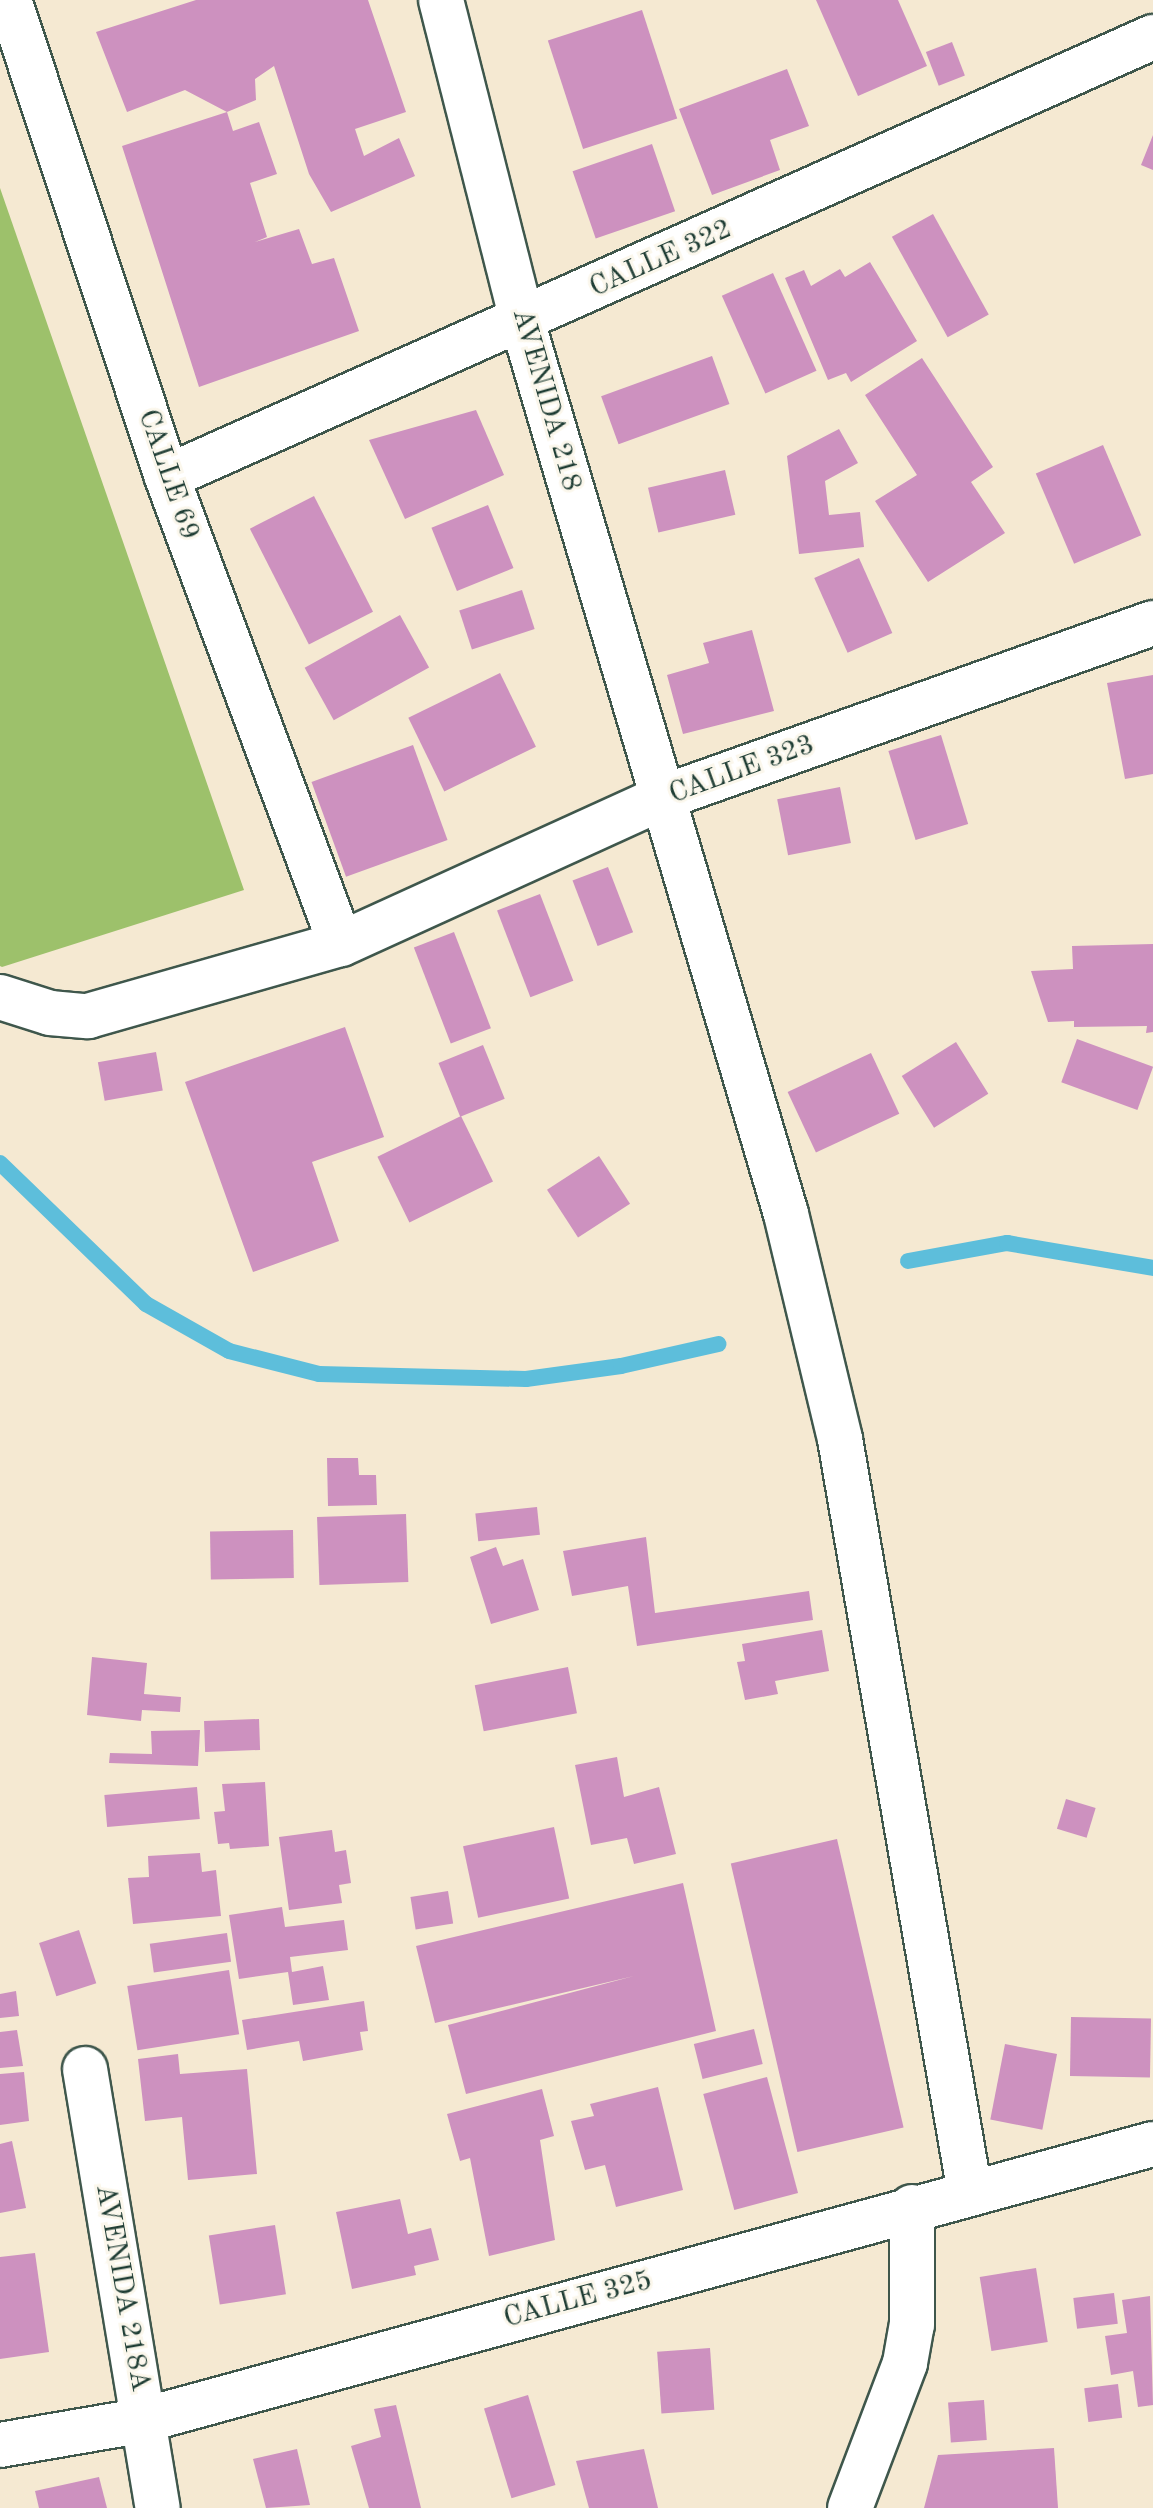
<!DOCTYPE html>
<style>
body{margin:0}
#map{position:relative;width:1153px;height:2508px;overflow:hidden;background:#f5e9d2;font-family:"Old Standard TT",serif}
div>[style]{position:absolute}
.green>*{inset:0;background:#9dc16b}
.stream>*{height:16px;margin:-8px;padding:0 8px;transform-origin:8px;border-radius:8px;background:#5dbedb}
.building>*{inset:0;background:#cd91bf;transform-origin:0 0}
.roads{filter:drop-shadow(2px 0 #3f574c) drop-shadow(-2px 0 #3f574c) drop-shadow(0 2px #3f574c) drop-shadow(0 -2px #3f574c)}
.minor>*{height:44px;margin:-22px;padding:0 22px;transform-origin:22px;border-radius:22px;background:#fff}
span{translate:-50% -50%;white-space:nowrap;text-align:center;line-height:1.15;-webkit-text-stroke:6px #fbf7ec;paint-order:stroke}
.street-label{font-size:28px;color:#1f3d34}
</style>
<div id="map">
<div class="green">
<i style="clip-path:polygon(0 188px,244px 890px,2px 967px,0 966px)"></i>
</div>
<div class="stream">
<i style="left:0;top:1163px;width:203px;rotate:44deg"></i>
<i style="left:146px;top:1304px;width:95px;rotate:29.5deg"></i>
<i style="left:229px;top:1351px;width:93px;rotate:14.3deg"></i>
<i style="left:319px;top:1374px;width:207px;rotate:1.4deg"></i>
<i style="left:526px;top:1379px;width:96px;rotate:-7.8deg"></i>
<i style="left:621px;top:1366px;width:100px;rotate:-12.7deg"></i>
<i style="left:908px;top:1261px;width:101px;rotate:-10.3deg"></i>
<i style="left:1007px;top:1243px;width:148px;rotate:9.7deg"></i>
</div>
<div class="building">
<i style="clip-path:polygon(196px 0,368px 0,406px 112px,355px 129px,364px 156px,399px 138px,415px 176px,331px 212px,309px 174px,274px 66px,255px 79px,256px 100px,227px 112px,185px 90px,127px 112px,96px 32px)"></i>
<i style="clip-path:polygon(816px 0,898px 0,927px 66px,858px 96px)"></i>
<i style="left:642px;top:10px;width:114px;height:99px;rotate:72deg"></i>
<i style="left:952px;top:42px;width:36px;height:28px;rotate:69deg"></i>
<i style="clip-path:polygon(787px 69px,809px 126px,770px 140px,780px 170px,712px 195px,679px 109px)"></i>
<i style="clip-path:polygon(227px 112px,233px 131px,259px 122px,277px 174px,250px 183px,267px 237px,255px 242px,299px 229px,312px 264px,334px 258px,359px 331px,199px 387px,122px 146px)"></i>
<i style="clip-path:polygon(1153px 135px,1153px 170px,1141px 165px)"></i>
<i style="left:652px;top:144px;width:71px;height:84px;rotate:71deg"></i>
<i style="left:933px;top:214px;width:115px;height:47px;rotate:61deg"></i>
<i style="clip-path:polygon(870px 262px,917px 341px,851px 382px,846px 373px,828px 380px,785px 278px,804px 270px,811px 286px,840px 269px,845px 277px)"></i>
<i style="left:773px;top:273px;width:107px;height:56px;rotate:66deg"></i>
<i style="left:712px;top:356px;width:51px;height:118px;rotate:70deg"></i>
<i style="clip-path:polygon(922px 358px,993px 467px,971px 482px,1005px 533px,928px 582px,875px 501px,917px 475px,865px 395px)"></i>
<i style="clip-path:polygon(476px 410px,504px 475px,405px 519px,369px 440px)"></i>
<i style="clip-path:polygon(839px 429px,858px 463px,825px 481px,829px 515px,860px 512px,864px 547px,799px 554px,787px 456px)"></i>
<i style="left:1103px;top:445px;width:98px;height:73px;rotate:67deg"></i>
<i style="left:725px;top:470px;width:46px;height:79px;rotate:77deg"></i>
<i style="left:314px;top:496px;width:130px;height:72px;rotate:63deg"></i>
<i style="left:488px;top:505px;width:68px;height:61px;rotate:68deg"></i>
<i style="left:859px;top:558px;width:82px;height:49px;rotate:66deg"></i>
<i style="left:522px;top:590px;width:41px;height:66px;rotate:72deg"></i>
<i style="left:400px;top:615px;width:60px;height:109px;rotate:61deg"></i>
<i style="clip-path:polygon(752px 630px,774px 711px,683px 734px,667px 675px,709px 663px,703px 643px)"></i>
<i style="left:500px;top:673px;width:82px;height:102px;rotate:64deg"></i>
<i style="clip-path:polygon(1153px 675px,1153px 774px,1125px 779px,1107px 683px)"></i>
<i style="left:941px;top:735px;width:93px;height:55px;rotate:73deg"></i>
<i style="left:413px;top:745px;width:101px;height:108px;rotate:70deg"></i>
<i style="left:840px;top:787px;width:57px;height:64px;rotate:79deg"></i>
<i style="left:608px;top:867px;width:70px;height:38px;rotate:69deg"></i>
<i style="left:540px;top:894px;width:93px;height:46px;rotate:69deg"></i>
<i style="left:454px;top:932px;width:103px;height:43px;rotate:69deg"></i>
<i style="clip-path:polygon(1153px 944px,1153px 1032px,1146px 1033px,1147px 1026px,1074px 1027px,1074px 1021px,1048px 1022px,1031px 971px,1073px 969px,1072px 946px)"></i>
<i style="clip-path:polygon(345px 1027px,384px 1137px,312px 1162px,339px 1241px,253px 1272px,185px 1082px)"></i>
<i style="left:1077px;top:1039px;width:81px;height:46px;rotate:20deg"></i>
<i style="left:956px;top:1042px;width:61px;height:64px;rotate:58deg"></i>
<i style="left:483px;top:1045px;width:58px;height:48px;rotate:68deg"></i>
<i style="left:156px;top:1052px;width:39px;height:59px;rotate:80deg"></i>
<i style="left:871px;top:1053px;width:67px;height:92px;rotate:65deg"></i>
<i style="left:461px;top:1116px;width:73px;height:93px;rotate:64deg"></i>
<i style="left:599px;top:1156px;width:57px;height:62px;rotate:57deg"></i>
<i style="clip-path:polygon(327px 1458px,358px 1458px,359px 1475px,376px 1475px,377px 1505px,328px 1506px)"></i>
<i style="left:537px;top:1507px;width:28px;height:62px;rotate:84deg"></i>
<i style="left:406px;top:1514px;width:68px;height:89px;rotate:88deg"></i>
<i style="left:293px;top:1530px;width:48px;height:83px;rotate:89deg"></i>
<i style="clip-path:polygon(646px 1537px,655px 1613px,809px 1591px,813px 1620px,637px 1646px,628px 1586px,572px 1596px,563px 1551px)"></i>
<i style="clip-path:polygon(496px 1547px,503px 1566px,523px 1559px,539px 1610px,491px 1624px,470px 1557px)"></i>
<i style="clip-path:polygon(822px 1630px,829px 1671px,775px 1681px,778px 1694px,745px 1700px,737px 1662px,745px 1661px,742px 1644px)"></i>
<i style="clip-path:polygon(92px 1657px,147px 1663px,144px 1694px,181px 1697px,180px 1712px,142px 1710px,141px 1721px,87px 1715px)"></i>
<i style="left:568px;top:1667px;width:47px;height:95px;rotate:79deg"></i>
<i style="left:259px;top:1719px;width:31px;height:55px;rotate:88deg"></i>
<i style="clip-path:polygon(200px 1730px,198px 1766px,109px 1763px,110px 1753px,152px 1754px,151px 1731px)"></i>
<i style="clip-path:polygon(617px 1757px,624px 1797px,659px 1787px,676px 1854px,634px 1864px,627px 1838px,591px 1845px,575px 1765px)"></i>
<i style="clip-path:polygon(265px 1782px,269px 1846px,230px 1849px,229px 1843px,218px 1844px,214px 1812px,225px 1811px,222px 1784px)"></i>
<i style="left:197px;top:1787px;width:32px;height:93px;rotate:85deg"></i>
<i style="left:1066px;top:1799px;width:31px;height:31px;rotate:17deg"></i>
<i style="left:554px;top:1827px;width:73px;height:93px;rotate:78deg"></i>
<i style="clip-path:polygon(332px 1830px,335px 1852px,346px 1850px,351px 1883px,339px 1885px,342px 1903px,289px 1910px,279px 1837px)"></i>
<i style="left:837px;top:1839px;width:296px;height:109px;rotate:77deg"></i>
<i style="clip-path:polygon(200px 1853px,202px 1872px,216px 1870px,221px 1916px,133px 1924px,128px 1878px,149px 1877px,148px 1856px)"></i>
<i style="clip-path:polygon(683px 1883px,716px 2031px,466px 2094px,448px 2025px,634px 1976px,435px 2023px,416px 1946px)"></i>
<i style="left:448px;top:1891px;width:33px;height:38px;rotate:81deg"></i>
<i style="clip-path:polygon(282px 1907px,285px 1927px,344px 1920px,348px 1950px,290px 1957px,292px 1972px,323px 1966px,329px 2000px,293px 2005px,288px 1972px,239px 1979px,229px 1915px)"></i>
<i style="left:79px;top:1930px;width:56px;height:42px;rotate:72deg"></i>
<i style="left:227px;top:1933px;width:29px;height:78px;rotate:82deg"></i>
<i style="left:229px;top:1970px;width:65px;height:103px;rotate:81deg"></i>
<i style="clip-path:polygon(16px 1991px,19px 2016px,0 2018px,0 1994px)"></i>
<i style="clip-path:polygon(364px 2001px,368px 2031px,360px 2032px,363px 2050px,303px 2061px,299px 2041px,247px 2050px,242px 2020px)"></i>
<i style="left:1071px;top:2017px;width:80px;height:59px;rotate:1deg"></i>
<i style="left:754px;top:2029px;width:36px;height:62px;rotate:76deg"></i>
<i style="clip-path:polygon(17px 2030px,23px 2066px,0 2068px,0 2032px)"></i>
<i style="left:1005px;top:2044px;width:53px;height:77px;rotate:11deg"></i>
<i style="clip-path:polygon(178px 2054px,180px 2074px,247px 2069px,257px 2174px,188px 2180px,182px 2117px,145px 2121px,138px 2059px)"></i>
<i style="clip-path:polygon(24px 2072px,29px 2121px,0 2125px,0 2074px)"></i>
<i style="left:767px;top:2077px;width:120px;height:66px;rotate:75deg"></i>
<i style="clip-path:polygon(658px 2087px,683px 2190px,616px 2207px,605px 2165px,585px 2170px,571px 2121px,594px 2116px,590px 2104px)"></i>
<i style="clip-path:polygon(542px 2089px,554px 2136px,540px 2140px,555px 2240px,489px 2256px,470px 2158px,460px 2161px,447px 2114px)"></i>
<i style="clip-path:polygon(12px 2141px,26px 2208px,0 2213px,0 2144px)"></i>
<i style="clip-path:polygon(400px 2199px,408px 2234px,431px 2228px,439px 2260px,414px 2266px,416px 2275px,352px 2289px,336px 2212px)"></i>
<i style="left:275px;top:2225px;width:70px;height:67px;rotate:81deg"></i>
<i style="clip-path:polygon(35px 2253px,49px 2352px,0 2359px,0 2257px)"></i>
<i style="left:1036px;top:2268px;width:75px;height:57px;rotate:81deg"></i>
<i style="left:1114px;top:2293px;width:31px;height:41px;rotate:83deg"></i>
<i style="clip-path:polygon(1150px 2296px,1153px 2405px,1138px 2407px,1133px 2371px,1111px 2375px,1105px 2336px,1127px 2333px,1122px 2300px)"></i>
<i style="left:710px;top:2348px;width:62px;height:53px;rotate:86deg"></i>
<i style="left:1118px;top:2384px;width:34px;height:34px;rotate:83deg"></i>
<i style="left:528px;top:2395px;width:94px;height:46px;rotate:73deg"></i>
<i style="left:984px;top:2400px;width:40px;height:36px;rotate:86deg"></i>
<i style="clip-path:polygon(396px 2405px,421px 2508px,369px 2508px,351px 2446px,381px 2437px,374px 2409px)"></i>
<i style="clip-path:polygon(1054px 2448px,1058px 2508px,924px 2508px,938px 2455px)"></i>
<i style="clip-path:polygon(297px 2449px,310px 2505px,266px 2508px,253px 2459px)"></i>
<i style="clip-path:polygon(644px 2449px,658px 2508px,589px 2508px,576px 2461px)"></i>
<i style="clip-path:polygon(99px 2477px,107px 2508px,39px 2508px,35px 2491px)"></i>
</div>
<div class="roads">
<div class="minor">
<i style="left:9px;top:0;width:502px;rotate:71.67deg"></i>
<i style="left:167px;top:477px;width:498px;rotate:69.6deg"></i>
<i style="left:441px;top:0;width:331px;rotate:75.8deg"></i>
<i style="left:522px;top:321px;width:931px;rotate:73.53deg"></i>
<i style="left:786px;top:1214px;width:231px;rotate:76.5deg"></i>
<i style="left:840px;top:1439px;width:765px;rotate:80.22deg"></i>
<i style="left:167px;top:477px;width:1080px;rotate:-24.05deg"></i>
<i style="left:0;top:997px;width:52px;rotate:17.7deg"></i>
<i style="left:50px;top:1013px;width:38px;rotate:5deg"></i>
<i style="left:88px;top:1016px;width:263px;rotate:-15.9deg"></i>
<i style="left:341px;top:944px;width:355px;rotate:-24.5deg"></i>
<i style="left:664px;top:797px;width:519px;rotate:-19.59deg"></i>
<i style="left:85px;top:2069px;width:445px;rotate:80.6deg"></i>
<i style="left:0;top:2445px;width:146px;rotate:-9.8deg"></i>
<i style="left:144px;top:2420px;width:1046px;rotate:-15.3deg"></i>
<i style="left:850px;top:2508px;width:155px;rotate:-69.2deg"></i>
<i style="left:905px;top:2363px;width:39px;rotate:-80deg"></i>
<i style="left:912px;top:2325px;width:118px;rotate:-90deg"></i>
</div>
</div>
<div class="street-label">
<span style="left:661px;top:259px;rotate:-24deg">CALLE 322</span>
<span style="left:546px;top:400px;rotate:74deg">AVENIDA 218</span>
<span style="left:168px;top:475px;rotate:71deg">CALLE 69</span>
<span style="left:742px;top:770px;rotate:-20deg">CALLE 323</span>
<span style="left:122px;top:2288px;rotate:80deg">AVENIDA 218A</span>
<span style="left:578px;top:2300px;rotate:-15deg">CALLE 325</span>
</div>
</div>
